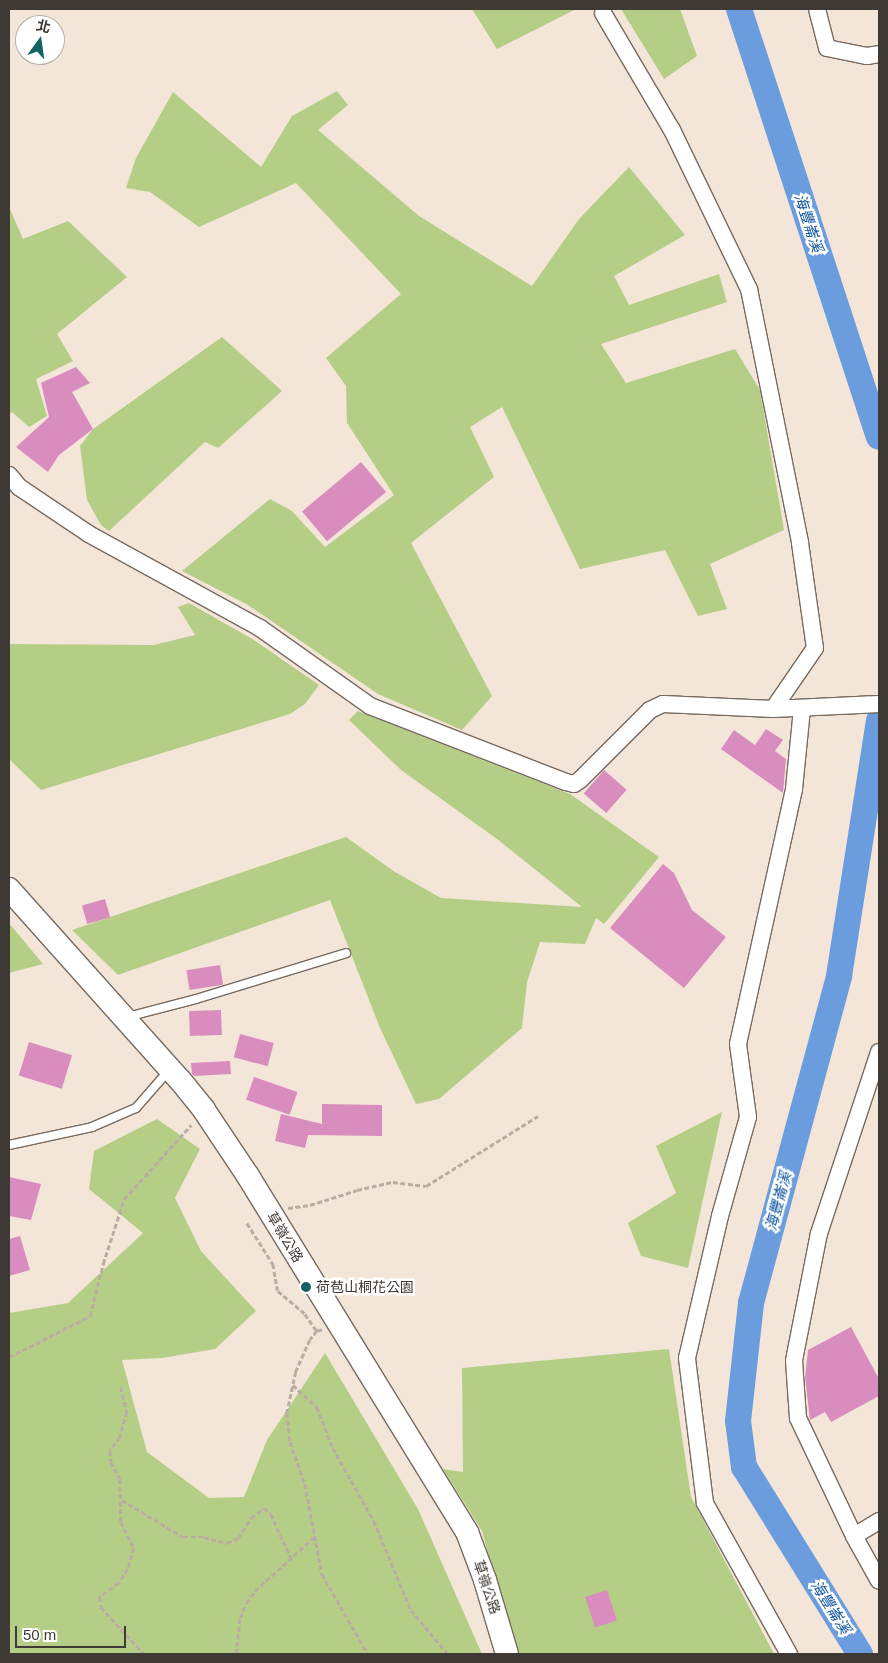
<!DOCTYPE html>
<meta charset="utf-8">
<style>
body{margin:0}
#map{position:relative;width:888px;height:1663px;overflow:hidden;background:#f4e5d9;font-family:Arial,"Noto Sans TC",sans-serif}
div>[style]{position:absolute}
.green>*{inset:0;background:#b5ce86}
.river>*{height:26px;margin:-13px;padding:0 13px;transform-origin:13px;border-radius:13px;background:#6b9dde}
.building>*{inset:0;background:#d88dbe;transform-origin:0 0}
.path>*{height:2.5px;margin-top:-1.25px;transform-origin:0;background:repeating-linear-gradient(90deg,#b9ada3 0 5px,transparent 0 7.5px)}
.roads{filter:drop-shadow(1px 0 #776a60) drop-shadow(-1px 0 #776a60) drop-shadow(0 1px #776a60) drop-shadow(0 -1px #776a60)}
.service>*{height:8px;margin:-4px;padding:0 4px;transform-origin:4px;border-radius:4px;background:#fff}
.minor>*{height:16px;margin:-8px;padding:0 8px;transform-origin:8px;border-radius:8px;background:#fff}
.secondary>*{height:22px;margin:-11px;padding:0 11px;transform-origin:11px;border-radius:11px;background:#fff}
.dots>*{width:14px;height:14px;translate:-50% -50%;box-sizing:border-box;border:2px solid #fff;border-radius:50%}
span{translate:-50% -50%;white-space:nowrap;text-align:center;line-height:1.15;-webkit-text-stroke:5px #fff;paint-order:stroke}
.street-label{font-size:14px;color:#3f3935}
.poi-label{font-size:14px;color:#3f3935}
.left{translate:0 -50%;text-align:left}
.water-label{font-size:15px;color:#0e53a0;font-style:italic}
.frame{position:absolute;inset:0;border:10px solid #3f3935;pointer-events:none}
.north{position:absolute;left:15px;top:15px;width:50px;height:50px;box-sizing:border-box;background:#fff;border:1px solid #b2b0ae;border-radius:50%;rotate:14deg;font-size:14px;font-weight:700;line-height:20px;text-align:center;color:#3f3935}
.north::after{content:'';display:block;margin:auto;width:18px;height:22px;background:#126366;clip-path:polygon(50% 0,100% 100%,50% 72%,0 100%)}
.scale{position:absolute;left:15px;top:1626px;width:111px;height:22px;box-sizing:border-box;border:2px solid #3f3935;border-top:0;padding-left:6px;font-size:15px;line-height:18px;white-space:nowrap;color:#3f3935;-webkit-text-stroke:4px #fff;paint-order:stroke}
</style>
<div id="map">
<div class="green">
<i style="clip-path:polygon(472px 9px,576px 9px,497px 49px)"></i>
<i style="clip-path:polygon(621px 9px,680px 9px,697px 56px,664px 79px)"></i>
<i style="clip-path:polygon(337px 91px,348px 105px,318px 130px,419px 216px,532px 286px,579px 219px,629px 167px,685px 235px,614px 276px,629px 305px,719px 274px,727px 302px,601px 344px,626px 383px,735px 349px,760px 390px,784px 530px,710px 564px,727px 609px,698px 616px,665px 550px,580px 569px,502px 407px,470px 427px,494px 477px,411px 543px,492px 696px,462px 730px,378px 694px,248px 605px,182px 571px,270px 499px,292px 511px,325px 547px,394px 495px,347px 423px,346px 386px,326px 358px,401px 294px,296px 183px,199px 227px,150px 192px,126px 188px,136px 158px,173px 92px,261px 167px,292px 116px)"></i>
<i style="clip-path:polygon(9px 207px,23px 239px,68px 221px,127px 277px,57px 334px,73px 361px,36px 379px,47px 416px,29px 427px,12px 412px,9px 415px)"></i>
<i style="clip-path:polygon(222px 337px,282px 391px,218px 448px,205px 442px,109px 531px,101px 525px,87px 500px,80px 446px,93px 429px)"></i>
<i style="clip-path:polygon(189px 603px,254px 640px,319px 685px,305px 704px,290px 714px,41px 790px,9px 759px,9px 644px,154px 645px,195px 635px,178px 607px)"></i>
<i style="clip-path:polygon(358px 711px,570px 794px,659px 857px,604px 924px,596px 918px,585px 944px,540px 942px,527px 982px,522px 1028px,439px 1099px,416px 1104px,380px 1028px,330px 900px,118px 975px,72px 930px,346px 837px,395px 872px,441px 898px,582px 907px,497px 839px,401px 770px,349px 720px)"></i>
<i style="clip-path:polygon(9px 923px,43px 964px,9px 973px)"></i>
<i style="clip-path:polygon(722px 1112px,688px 1268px,641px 1256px,628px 1223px,676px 1193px,656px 1146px)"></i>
<i style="clip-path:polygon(157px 1119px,200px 1149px,175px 1198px,201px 1251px,256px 1311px,215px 1349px,162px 1358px,122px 1360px,147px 1452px,209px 1498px,244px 1497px,267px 1440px,325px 1353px,418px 1509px,482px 1654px,9px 1654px,9px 1313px,68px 1303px,143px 1233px,89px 1189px,94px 1151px)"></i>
<i style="clip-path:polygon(669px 1349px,691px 1497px,774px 1654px,515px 1654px,482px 1531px,443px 1469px,463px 1472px,462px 1368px)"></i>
</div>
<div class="river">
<i style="left:739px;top:9px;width:450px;rotate:71.9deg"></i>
<i style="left:860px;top:1654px;width:220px;rotate:-121.8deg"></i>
<i style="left:744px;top:1467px;width:46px;rotate:-97.4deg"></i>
<i style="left:738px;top:1421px;width:119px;rotate:-83.7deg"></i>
<i style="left:751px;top:1303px;width:339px;rotate:-74.9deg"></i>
<i style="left:839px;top:976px;width:258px;rotate:-81.1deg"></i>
</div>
<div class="building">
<i style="clip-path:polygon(76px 367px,90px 383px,72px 392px,93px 429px,59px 455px,48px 472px,16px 447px,49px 417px,41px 383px)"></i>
<i style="left:361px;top:462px;width:39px;height:77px;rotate:50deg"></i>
<i style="clip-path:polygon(766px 729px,783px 740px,775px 751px,786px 759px,783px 793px,721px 749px,734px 730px,755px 745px)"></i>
<i style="left:604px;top:770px;width:30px;height:31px;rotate:41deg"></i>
<i style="clip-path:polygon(663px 864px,674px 873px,692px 910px,726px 937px,684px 988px,610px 928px)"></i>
<i style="left:105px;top:899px;width:19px;height:24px;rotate:74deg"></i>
<i style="left:220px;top:965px;width:20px;height:34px;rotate:81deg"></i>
<i style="left:221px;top:1010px;width:25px;height:32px;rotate:88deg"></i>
<i style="left:240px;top:1034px;width:35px;height:24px;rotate:15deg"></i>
<i style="left:29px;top:1042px;width:45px;height:35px;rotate:17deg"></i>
<i style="clip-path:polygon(230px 1061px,231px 1074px,194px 1076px,192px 1074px,191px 1063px)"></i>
<i style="left:254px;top:1077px;width:46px;height:24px;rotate:19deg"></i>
<i style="clip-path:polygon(322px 1104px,382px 1105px,382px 1136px,308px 1135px,305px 1148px,275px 1141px,281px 1114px,322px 1124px)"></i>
<i style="clip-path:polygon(9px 1177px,41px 1184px,31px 1220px,9px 1216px)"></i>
<i style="clip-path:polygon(20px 1236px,30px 1270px,9px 1276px,9px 1239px)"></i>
<i style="clip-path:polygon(851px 1327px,879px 1379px,879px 1396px,831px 1422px,825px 1412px,810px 1420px,805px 1377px,808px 1350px)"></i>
<i style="left:607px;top:1590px;width:32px;height:23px;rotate:72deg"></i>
</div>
<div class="path">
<i style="left:288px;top:1208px;width:22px;rotate:-8deg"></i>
<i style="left:310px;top:1205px;width:49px;rotate:-17.7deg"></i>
<i style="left:357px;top:1190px;width:37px;rotate:-13deg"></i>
<i style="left:393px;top:1182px;width:33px;rotate:7deg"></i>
<i style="left:426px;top:1186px;width:132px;rotate:-32deg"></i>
<i style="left:247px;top:1223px;width:49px;rotate:57.6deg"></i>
<i style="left:273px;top:1264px;width:27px;rotate:80deg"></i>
<i style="left:278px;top:1291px;width:35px;rotate:40deg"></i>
<i style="left:305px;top:1314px;width:21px;rotate:55deg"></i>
<i style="left:322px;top:1330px;width:5px;rotate:169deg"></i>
<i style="left:317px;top:1331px;width:11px;rotate:128deg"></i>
<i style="left:310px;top:1340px;width:35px;rotate:114deg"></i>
<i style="left:296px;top:1372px;width:42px;rotate:102.4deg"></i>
<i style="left:287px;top:1413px;width:29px;rotate:84deg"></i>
<i style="left:290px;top:1442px;width:45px;rotate:70.3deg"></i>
<i style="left:305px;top:1484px;width:92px;rotate:79.3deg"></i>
<i style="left:322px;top:1574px;width:92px;rotate:60.1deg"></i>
<i style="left:9px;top:1357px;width:91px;rotate:-26.8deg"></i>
<i style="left:90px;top:1316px;width:54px;rotate:-76deg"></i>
<i style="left:103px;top:1264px;width:68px;rotate:-72.1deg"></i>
<i style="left:124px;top:1199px;width:100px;rotate:-47.8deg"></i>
<i style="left:293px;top:1385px;width:33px;rotate:43deg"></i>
<i style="left:317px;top:1407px;width:44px;rotate:68.7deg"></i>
<i style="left:333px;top:1448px;width:84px;rotate:60.7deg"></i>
<i style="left:374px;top:1521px;width:96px;rotate:67.4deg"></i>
<i style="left:411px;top:1610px;width:57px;rotate:49.9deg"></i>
<i style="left:121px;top:1387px;width:26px;rotate:77deg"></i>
<i style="left:127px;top:1412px;width:26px;rotate:106deg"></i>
<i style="left:120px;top:1437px;width:17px;rotate:126deg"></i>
<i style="left:110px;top:1451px;width:11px;rotate:85deg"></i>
<i style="left:111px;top:1462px;width:19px;rotate:62deg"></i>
<i style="left:120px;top:1479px;width:43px;rotate:88.7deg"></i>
<i style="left:121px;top:1522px;width:29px;rotate:63deg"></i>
<i style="left:134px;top:1548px;width:22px;rotate:106deg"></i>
<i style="left:128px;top:1569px;width:17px;rotate:123deg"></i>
<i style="left:119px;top:1583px;width:24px;rotate:144deg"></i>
<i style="left:100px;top:1597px;width:10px;rotate:84deg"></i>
<i style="left:101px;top:1607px;width:64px;rotate:47.5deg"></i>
<i style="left:122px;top:1500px;width:71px;rotate:31.2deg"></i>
<i style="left:183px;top:1537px;width:21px"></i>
<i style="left:204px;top:1537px;width:24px;rotate:15deg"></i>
<i style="left:227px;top:1543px;width:12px;rotate:-24deg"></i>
<i style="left:238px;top:1538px;width:24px;rotate:-57deg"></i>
<i style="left:251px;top:1518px;width:16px;rotate:-38deg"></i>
<i style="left:264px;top:1508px;width:9px;rotate:41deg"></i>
<i style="left:271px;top:1514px;width:48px;rotate:65.6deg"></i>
<i style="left:236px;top:1654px;width:36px;rotate:-84deg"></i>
<i style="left:240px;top:1618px;width:16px;rotate:-68deg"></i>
<i style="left:246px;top:1603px;width:15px;rotate:-53deg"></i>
<i style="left:255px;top:1591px;width:80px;rotate:-42.5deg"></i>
</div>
<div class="roads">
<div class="service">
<i style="left:127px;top:1017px;width:71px;rotate:-14.6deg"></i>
<i style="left:196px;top:999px;width:157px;rotate:-17deg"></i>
<i style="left:9px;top:1145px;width:85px;rotate:-12.2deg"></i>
<i style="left:92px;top:1127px;width:48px;rotate:-23.4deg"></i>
<i style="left:136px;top:1108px;width:50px;rotate:-49deg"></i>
</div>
<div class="minor">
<i style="left:817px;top:9px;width:40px;rotate:75.6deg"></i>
<i style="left:827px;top:48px;width:41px;rotate:11.3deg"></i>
<i style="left:867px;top:56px;width:12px;rotate:-9deg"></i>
<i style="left:603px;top:13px;width:136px;rotate:59.5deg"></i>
<i style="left:672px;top:130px;width:177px;rotate:64.2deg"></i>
<i style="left:749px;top:289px;width:259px;rotate:78.6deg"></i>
<i style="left:800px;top:543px;width:106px;rotate:81.9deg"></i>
<i style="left:815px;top:648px;width:74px;rotate:124.5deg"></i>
<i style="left:9px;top:475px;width:16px;rotate:50deg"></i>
<i style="left:19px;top:487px;width:84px;rotate:33.9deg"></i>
<i style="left:89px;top:534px;width:195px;rotate:28.8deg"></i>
<i style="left:260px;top:628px;width:135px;rotate:35.3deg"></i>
<i style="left:370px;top:706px;width:210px;rotate:21.2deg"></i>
<i style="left:566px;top:782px;width:8px;rotate:14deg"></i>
<i style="left:574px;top:784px;width:7px;rotate:-34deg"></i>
<i style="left:580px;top:780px;width:99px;rotate:-45deg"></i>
<i style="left:650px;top:710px;width:14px;rotate:-25deg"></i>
<i style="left:663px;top:704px;width:110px;rotate:2.6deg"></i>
<i style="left:773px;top:709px;width:106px;rotate:-2.7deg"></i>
<i style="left:879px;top:1052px;width:191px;rotate:108.3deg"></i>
<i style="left:819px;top:1233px;width:130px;rotate:101.1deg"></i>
<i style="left:794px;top:1361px;width:57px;rotate:86deg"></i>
<i style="left:798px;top:1418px;width:131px;rotate:64.6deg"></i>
<i style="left:854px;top:1536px;width:51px;rotate:60.9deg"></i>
<i style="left:854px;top:1536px;width:29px;rotate:-31deg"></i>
<i style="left:789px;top:1654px;width:173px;rotate:-119.1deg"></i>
<i style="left:705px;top:1503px;width:146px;rotate:-97.1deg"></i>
<i style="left:687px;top:1358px;width:146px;rotate:-76.9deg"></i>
<i style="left:720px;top:1216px;width:103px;rotate:-74.2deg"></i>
<i style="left:748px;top:1117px;width:74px;rotate:-97.8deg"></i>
<i style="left:738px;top:1044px;width:261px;rotate:-77.6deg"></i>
<i style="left:794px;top:789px;width:80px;rotate:-84.3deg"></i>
</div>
<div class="secondary">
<i style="left:9px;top:889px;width:256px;rotate:48.2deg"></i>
<i style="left:180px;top:1080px;width:38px;rotate:51deg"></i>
<i style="left:204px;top:1110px;width:79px;rotate:56.3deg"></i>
<i style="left:248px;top:1176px;width:418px;rotate:58.4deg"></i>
<i style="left:467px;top:1532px;width:51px;rotate:69.4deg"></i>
<i style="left:485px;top:1580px;width:77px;rotate:73.4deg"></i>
</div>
</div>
<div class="dots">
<i style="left:306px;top:1287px;background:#126366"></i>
</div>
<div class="street-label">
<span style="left:285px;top:1237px;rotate:59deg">草嶺公路</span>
<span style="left:487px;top:1587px;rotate:71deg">草嶺公路</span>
</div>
<div class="poi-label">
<span class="left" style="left:316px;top:1287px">荷苞山桐花公園</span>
</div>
<div class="water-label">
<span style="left:809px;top:223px;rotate:72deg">海豐崙溪</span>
<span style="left:778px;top:1201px;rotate:-75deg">海豐崙溪</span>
<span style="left:831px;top:1607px;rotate:58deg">海豐崙溪</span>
</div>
<div class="frame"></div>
<div class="north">北</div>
<div class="scale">50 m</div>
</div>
